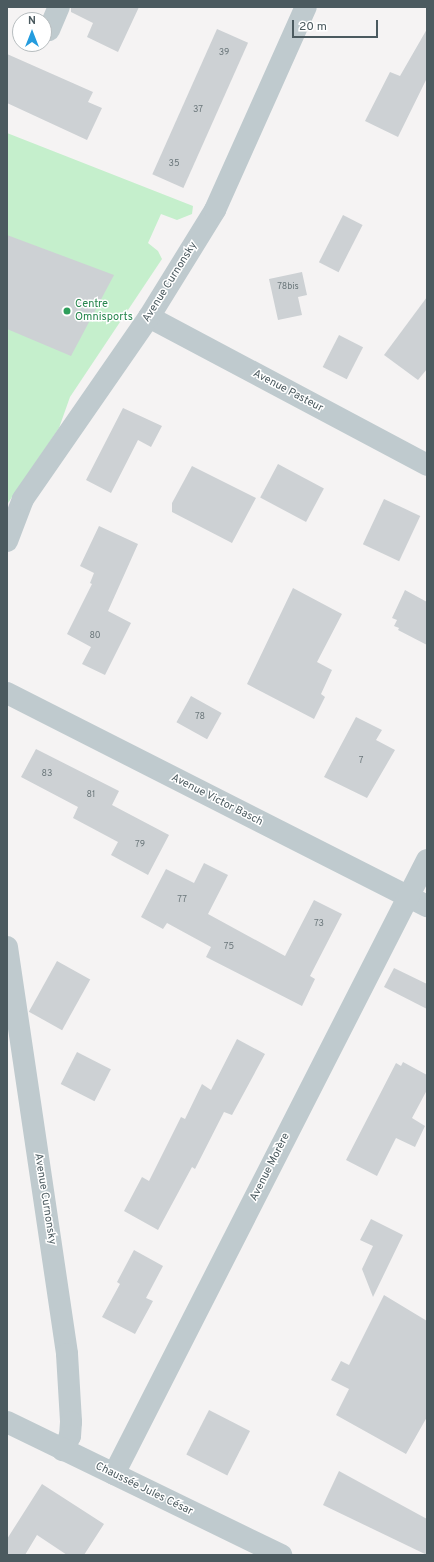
<!DOCTYPE html>
<meta charset="utf-8">
<style>
body{margin:0}
#map{position:relative;width:434px;height:1562px;overflow:hidden;background:#f5f3f3;font-family:Overpass,sans-serif}
div>[style]{position:absolute}
.green>*{inset:0;background:#c5efcc}
.building>*{inset:0;background:#cdd1d4;transform-origin:0 0}
.minor>*{height:22px;margin:-11px;padding:0 11px;transform-origin:11px;border-radius:11px;background:#bfcace}
.dots>*{width:11px;height:11px;translate:-50% -50%;box-sizing:border-box;border:2px solid #fff;border-radius:50%}
span{translate:-50% -50%;white-space:nowrap;text-align:center;line-height:1.15;-webkit-text-stroke:3px #fff;paint-order:stroke}
.number-label{font-size:9px;color:#6c787c}
.number-label span{-webkit-text-stroke-width:0}
.street-label{font-size:11px;color:#4b5a5f}
.leisure-label{font-size:11px;color:#27864d}
.left{translate:0 -50%;text-align:left}
.frame{position:absolute;inset:0;border:8px solid #4b5a5f;pointer-events:none}
.north{position:absolute;left:12px;top:12px;width:40px;height:40px;box-sizing:border-box;background:#fff;border:1px solid #b7bdbf;border-radius:50%;rotate:0deg;font-size:11px;font-weight:700;line-height:16px;text-align:center;color:#4b5a5f}
.north::after{content:'';display:block;margin:auto;width:14px;height:18px;background:#249cde;clip-path:polygon(50% 0,100% 100%,50% 72%,0 100%)}
.scale{position:absolute;left:292px;top:20px;width:86px;height:18px;box-sizing:border-box;border:2px solid #4b5a5f;border-top:0;padding-left:5px;font-size:12px;line-height:14px;white-space:nowrap;color:#4b5a5f;-webkit-text-stroke:3px #fff;paint-order:stroke}
</style>
<div id="map">
<div class="green">
<i style="clip-path:polygon(7px 133px,193px 206px,192px 214px,177px 220px,161px 214px,148px 243px,158px 251px,162px 259px,70px 397px,59px 428px,8px 503px)"></i>
</div>
<div class="building">
<i style="clip-path:polygon(71px 7px,139px 7px,118px 52px,87px 37px,93px 23px,71px 12px)"></i>
<i style="left:217px;top:29px;width:34px;height:159px;rotate:24deg"></i>
<i style="clip-path:polygon(427px 29px,427px 78px,398px 137px,365px 121px,390px 72px,400px 76px)"></i>
<i style="clip-path:polygon(7px 54px,93px 92px,88px 102px,102px 108px,87px 140px,7px 103px)"></i>
<i style="left:343px;top:215px;width:22px;height:53px;rotate:27deg"></i>
<i style="clip-path:polygon(7px 235px,114px 275px,71px 356px,7px 329px)"></i>
<i style="clip-path:polygon(302px 272px,307px 295px,298px 297px,302px 315px,278px 320px,269px 279px)"></i>
<i style="clip-path:polygon(427px 297px,427px 369px,418px 380px,384px 355px)"></i>
<i style="left:339px;top:335px;width:27px;height:36px;rotate:27deg"></i>
<i style="clip-path:polygon(123px 408px,162px 426px,151px 447px,138px 440px,111px 493px,86px 480px)"></i>
<i style="left:278px;top:464px;width:52px;height:38px;rotate:28deg"></i>
<i style="clip-path:polygon(192px 466px,256px 498px,232px 543px,172px 512px,172px 503px)"></i>
<i style="left:384px;top:499px;width:40px;height:50px;rotate:25deg"></i>
<i style="clip-path:polygon(99px 526px,138px 544px,108px 611px,131px 623px,105px 675px,82px 664px,91px 647px,67px 634px,92px 584px,90px 583px,94px 573px,80px 566px)"></i>
<i style="clip-path:polygon(293px 588px,342px 614px,317px 662px,332px 670px,321px 694px,325px 697px,314px 719px,247px 684px)"></i>
<i style="clip-path:polygon(405px 590px,427px 602px,427px 645px,398px 630px,399px 628px,394px 626px,397px 620px,392px 618px)"></i>
<i style="left:191px;top:696px;width:35px;height:30px;rotate:29deg"></i>
<i style="clip-path:polygon(356px 717px,382px 730px,376px 740px,395px 750px,367px 798px,324px 777px)"></i>
<i style="clip-path:polygon(36px 749px,119px 791px,112px 805px,169px 835px,148px 875px,111px 855px,118px 842px,73px 818px,78px 807px,21px 777px)"></i>
<i style="clip-path:polygon(204px 863px,228px 875px,208px 914px,285px 956px,314px 900px,342px 914px,310px 976px,315px 979px,302px 1006px,206px 957px,211px 947px,167px 923px,163px 929px,141px 917px,166px 869px,194px 883px)"></i>
<i style="left:57px;top:961px;width:38px;height:58px;rotate:29deg"></i>
<i style="clip-path:polygon(394px 968px,427px 984px,427px 1009px,384px 987px)"></i>
<i style="clip-path:polygon(237px 1039px,265px 1054px,232px 1115px,224px 1112px,195px 1169px,192px 1167px,158px 1230px,124px 1211px,142px 1177px,149px 1181px,181px 1117px,185px 1119px,202px 1084px,211px 1090px)"></i>
<i style="left:77px;top:1052px;width:38px;height:36px;rotate:27deg"></i>
<i style="clip-path:polygon(403px 1062px,427px 1075px,427px 1090px,412px 1118px,425px 1126px,415px 1147px,396px 1138px,377px 1176px,346px 1160px,396px 1063px,401px 1066px)"></i>
<i style="clip-path:polygon(371px 1219px,403px 1235px,373px 1297px,362px 1269px,373px 1246px,360px 1240px)"></i>
<i style="clip-path:polygon(134px 1250px,163px 1266px,146px 1298px,153px 1301px,135px 1334px,102px 1317px,120px 1284px,117px 1282px)"></i>
<i style="clip-path:polygon(384px 1295px,427px 1321px,427px 1417px,406px 1454px,336px 1415px,349px 1389px,331px 1380px,341px 1361px,349px 1365px)"></i>
<i style="left:209px;top:1410px;width:46px;height:50px;rotate:27deg"></i>
<i style="clip-path:polygon(339px 1471px,427px 1519px,427px 1555px,323px 1505px)"></i>
<i style="clip-path:polygon(42px 1484px,104px 1524px,84px 1555px,67px 1555px,37px 1535px,25px 1555px,7px 1555px,7px 1539px)"></i>
</div>
<div class="minor">
<i style="left:49px;top:30px;width:25px;rotate:-67deg"></i>
<i style="left:149px;top:317px;width:315px;rotate:28deg"></i>
<i style="left:7px;top:541px;width:45px;rotate:-69.1deg"></i>
<i style="left:23px;top:499px;width:221px;rotate:-55.3deg"></i>
<i style="left:149px;top:317px;width:126px;rotate:-58.3deg"></i>
<i style="left:215px;top:210px;width:222px;rotate:-65.9deg"></i>
<i style="left:7px;top:693px;width:471px;rotate:26.9deg"></i>
<i style="left:7px;top:947px;width:411px;rotate:81.6deg"></i>
<i style="left:67px;top:1354px;width:68px;rotate:86.6deg"></i>
<i style="left:71px;top:1422px;width:14px;rotate:94deg"></i>
<i style="left:70px;top:1436px;width:16px;rotate:117deg"></i>
<i style="left:7px;top:1422px;width:305px;rotate:25.9deg"></i>
<i style="left:114px;top:1474px;width:689px;rotate:-62.99deg"></i>
</div>
<div class="dots">
<i style="left:67px;top:311px;background:#2e9e5b"></i>
</div>
<div class="number-label">
<span style="left:224px;top:53px">39</span>
<span style="left:198px;top:110px">37</span>
<span style="left:174px;top:164px">35</span>
<span style="left:288px;top:287px">78bis</span>
<span style="left:95px;top:636px">80</span>
<span style="left:200px;top:717px">78</span>
<span style="left:361px;top:761px">7</span>
<span style="left:47px;top:774px">83</span>
<span style="left:91px;top:795px">81</span>
<span style="left:140px;top:845px">79</span>
<span style="left:182px;top:900px">77</span>
<span style="left:319px;top:924px">73</span>
<span style="left:229px;top:947px">75</span>
</div>
<div class="street-label">
<span style="left:170px;top:282px;rotate:-58deg">Avenue Curnonsky</span>
<span style="left:288px;top:391px;rotate:28deg">Avenue Pasteur</span>
<span style="left:217px;top:800px;rotate:27deg">Avenue Victor Basch</span>
<span style="left:270px;top:1167px;rotate:-63deg">Avenue Morère</span>
<span style="left:45px;top:1199px;rotate:81deg">Avenue Curnonsky</span>
<span style="left:144px;top:1489px;rotate:26deg">Chaussée Jules César</span>
</div>
<div class="leisure-label">
<span class="left" style="left:75px;top:311px">Centre<br>Omnisports</span>
</div>
<div class="frame"></div>
<div class="north">N</div>
<div class="scale">20 m</div>
</div>
